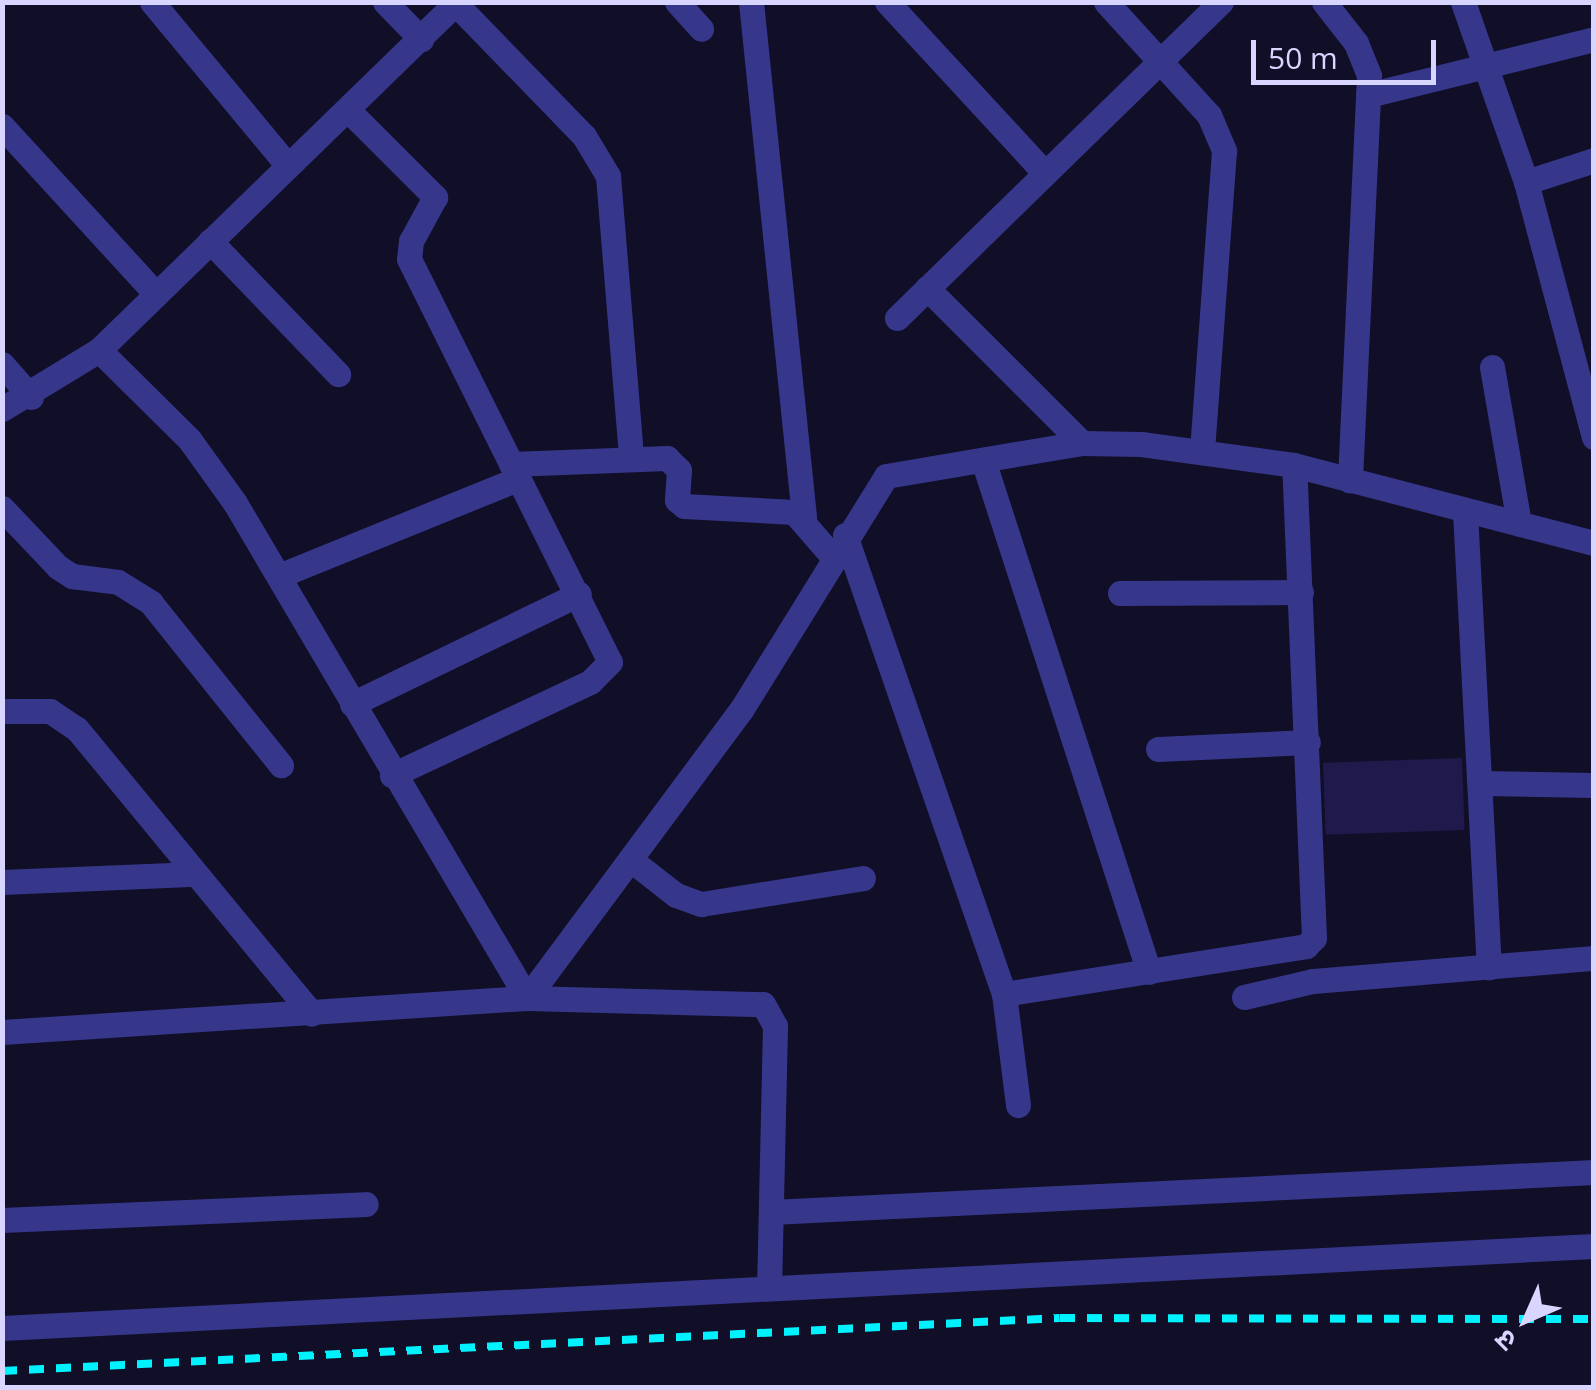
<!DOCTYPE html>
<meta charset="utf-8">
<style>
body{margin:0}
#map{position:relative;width:1596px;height:1390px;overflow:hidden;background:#110e28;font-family:"Open Sans","Noto Sans Devanagari",sans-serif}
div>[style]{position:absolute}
.building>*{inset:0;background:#20194b;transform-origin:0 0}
.minor>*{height:25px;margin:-12.5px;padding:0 12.5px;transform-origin:12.5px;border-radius:12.5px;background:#36378b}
.rail>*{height:8px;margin-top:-4px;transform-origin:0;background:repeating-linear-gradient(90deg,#01f2ff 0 15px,transparent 0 27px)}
span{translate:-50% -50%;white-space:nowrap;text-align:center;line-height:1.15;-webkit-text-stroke:8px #110e28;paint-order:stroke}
.frame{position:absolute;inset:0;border:5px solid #d8d5ff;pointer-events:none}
.north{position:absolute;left:1476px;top:1270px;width:100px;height:100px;-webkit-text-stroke:8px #110e28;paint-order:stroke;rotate:225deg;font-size:28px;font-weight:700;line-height:40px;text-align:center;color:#d8d5ff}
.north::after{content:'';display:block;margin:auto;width:35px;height:45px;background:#d8d5ff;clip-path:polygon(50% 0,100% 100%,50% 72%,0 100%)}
.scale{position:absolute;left:1251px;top:40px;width:185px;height:45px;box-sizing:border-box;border:5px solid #d8d5ff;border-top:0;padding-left:12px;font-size:30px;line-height:35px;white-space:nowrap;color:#d8d5ff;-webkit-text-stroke:8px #110e28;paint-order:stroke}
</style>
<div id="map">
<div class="building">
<i style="left:1462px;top:758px;width:72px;height:139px;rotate:88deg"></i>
</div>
<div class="minor">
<i style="left:152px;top:2px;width:213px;rotate:50.3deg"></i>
<i style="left:385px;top:2px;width:52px;rotate:45.8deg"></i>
<i style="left:677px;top:2px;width:36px;rotate:48deg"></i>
<i style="left:751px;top:2px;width:518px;rotate:84.12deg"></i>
<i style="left:887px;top:2px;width:233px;rotate:47.3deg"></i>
<i style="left:1106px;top:2px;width:153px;rotate:47.7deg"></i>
<i style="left:1209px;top:115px;width:39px;rotate:67deg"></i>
<i style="left:1224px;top:151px;width:302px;rotate:94.2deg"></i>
<i style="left:1324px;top:2px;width:52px;rotate:52deg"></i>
<i style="left:1356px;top:43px;width:35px;rotate:68deg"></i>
<i style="left:1369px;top:76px;width:405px;rotate:92.7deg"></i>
<i style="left:1463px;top:2px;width:191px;rotate:70.7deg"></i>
<i style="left:1526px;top:182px;width:264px;rotate:75.1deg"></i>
<i style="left:456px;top:4px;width:184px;rotate:45.9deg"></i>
<i style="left:584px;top:136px;width:47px;rotate:59deg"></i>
<i style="left:608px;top:176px;width:283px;rotate:85.3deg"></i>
<i style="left:1368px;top:95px;width:233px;rotate:-13.9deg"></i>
<i style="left:349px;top:111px;width:122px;rotate:45deg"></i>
<i style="left:435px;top:197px;width:50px;rotate:118.6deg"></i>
<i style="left:411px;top:241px;width:18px;rotate:96deg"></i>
<i style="left:409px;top:259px;width:450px;rotate:63.5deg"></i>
<i style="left:610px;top:662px;width:28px;rotate:135deg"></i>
<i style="left:590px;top:682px;width:219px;rotate:154.8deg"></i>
<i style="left:2px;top:126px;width:228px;rotate:47.5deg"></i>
<i style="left:1526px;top:182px;width:71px;rotate:-17.9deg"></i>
<i style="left:210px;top:241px;width:185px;rotate:46.1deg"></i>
<i style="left:927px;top:288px;width:219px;rotate:45deg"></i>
<i style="left:897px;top:318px;width:453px;rotate:-44.3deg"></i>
<i style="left:99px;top:350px;width:127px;rotate:44.7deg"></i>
<i style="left:189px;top:439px;width:79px;rotate:54.3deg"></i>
<i style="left:235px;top:503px;width:575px;rotate:59.46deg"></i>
<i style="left:527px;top:998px;width:359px;rotate:-53.4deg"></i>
<i style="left:741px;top:710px;width:275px;rotate:-58.2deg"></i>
<i style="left:886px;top:476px;width:199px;rotate:-9.6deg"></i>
<i style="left:1082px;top:443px;width:59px;rotate:1deg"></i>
<i style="left:1141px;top:444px;width:154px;rotate:7.8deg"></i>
<i style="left:1294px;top:465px;width:310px;rotate:14.6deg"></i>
<i style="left:2px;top:364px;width:44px;rotate:48.7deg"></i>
<i style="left:1492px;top:367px;width:159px;rotate:80.2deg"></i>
<i style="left:2px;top:409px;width:114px;rotate:-31.3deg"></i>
<i style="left:99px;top:350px;width:499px;rotate:-44.2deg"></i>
<i style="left:983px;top:460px;width:538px;rotate:72.04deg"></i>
<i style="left:511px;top:464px;width:156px;rotate:-2.2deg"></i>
<i style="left:667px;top:458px;width:17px;rotate:45deg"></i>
<i style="left:679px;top:470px;width:30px;rotate:94deg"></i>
<i style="left:677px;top:500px;width:9px;rotate:41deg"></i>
<i style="left:684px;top:506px;width:110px;rotate:3.1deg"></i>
<i style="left:794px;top:512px;width:60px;rotate:49.1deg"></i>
<i style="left:2px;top:508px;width:81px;rotate:46.5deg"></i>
<i style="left:58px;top:567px;width:17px;rotate:33deg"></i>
<i style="left:72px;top:576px;width:46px;rotate:7.4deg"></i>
<i style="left:118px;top:582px;width:39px;rotate:32deg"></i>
<i style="left:151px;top:603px;width:208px;rotate:51.3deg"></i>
<i style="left:1465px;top:512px;width:456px;rotate:87deg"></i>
<i style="left:845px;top:535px;width:486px;rotate:70.9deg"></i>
<i style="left:1004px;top:994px;width:112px;rotate:82.8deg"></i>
<i style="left:281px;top:575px;width:256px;rotate:-22.1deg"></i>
<i style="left:1120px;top:593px;width:181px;rotate:-0.3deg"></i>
<i style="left:352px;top:704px;width:252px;rotate:-25.9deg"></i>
<i style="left:2px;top:711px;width:48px"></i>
<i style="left:50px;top:711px;width:32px;rotate:34deg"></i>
<i style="left:77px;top:729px;width:369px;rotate:50.5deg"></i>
<i style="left:1158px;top:749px;width:150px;rotate:-2.7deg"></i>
<i style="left:1482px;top:783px;width:112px;rotate:1deg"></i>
<i style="left:631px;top:860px;width:57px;rotate:37.9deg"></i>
<i style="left:676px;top:895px;width:27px;rotate:20deg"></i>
<i style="left:701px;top:904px;width:164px;rotate:-9.1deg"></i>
<i style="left:2px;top:882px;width:194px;rotate:-2.4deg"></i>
<i style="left:1004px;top:994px;width:306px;rotate:-9deg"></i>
<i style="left:1306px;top:946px;width:11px;rotate:-45deg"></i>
<i style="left:1314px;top:938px;width:473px;rotate:-92.4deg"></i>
<i style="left:1244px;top:997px;width:71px;rotate:-13.1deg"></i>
<i style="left:1313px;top:981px;width:282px;rotate:-4.7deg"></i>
<i style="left:2px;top:1032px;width:526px;rotate:-3.71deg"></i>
<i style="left:527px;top:998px;width:236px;rotate:1.5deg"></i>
<i style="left:763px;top:1004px;width:25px;rotate:61deg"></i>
<i style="left:775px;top:1026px;width:261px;rotate:91.3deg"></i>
<i style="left:771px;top:1212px;width:824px;rotate:-2.78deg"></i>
<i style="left:2px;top:1220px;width:364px;rotate:-2.5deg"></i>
<i style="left:2px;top:1328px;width:1594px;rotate:-2.95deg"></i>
</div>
<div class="rail">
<i style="left:2px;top:1371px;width:1059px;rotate:-2.87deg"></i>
<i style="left:1060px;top:1318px;width:534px;rotate:0.11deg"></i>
</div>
<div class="frame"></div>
<div class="north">उ</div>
<div class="scale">50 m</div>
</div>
